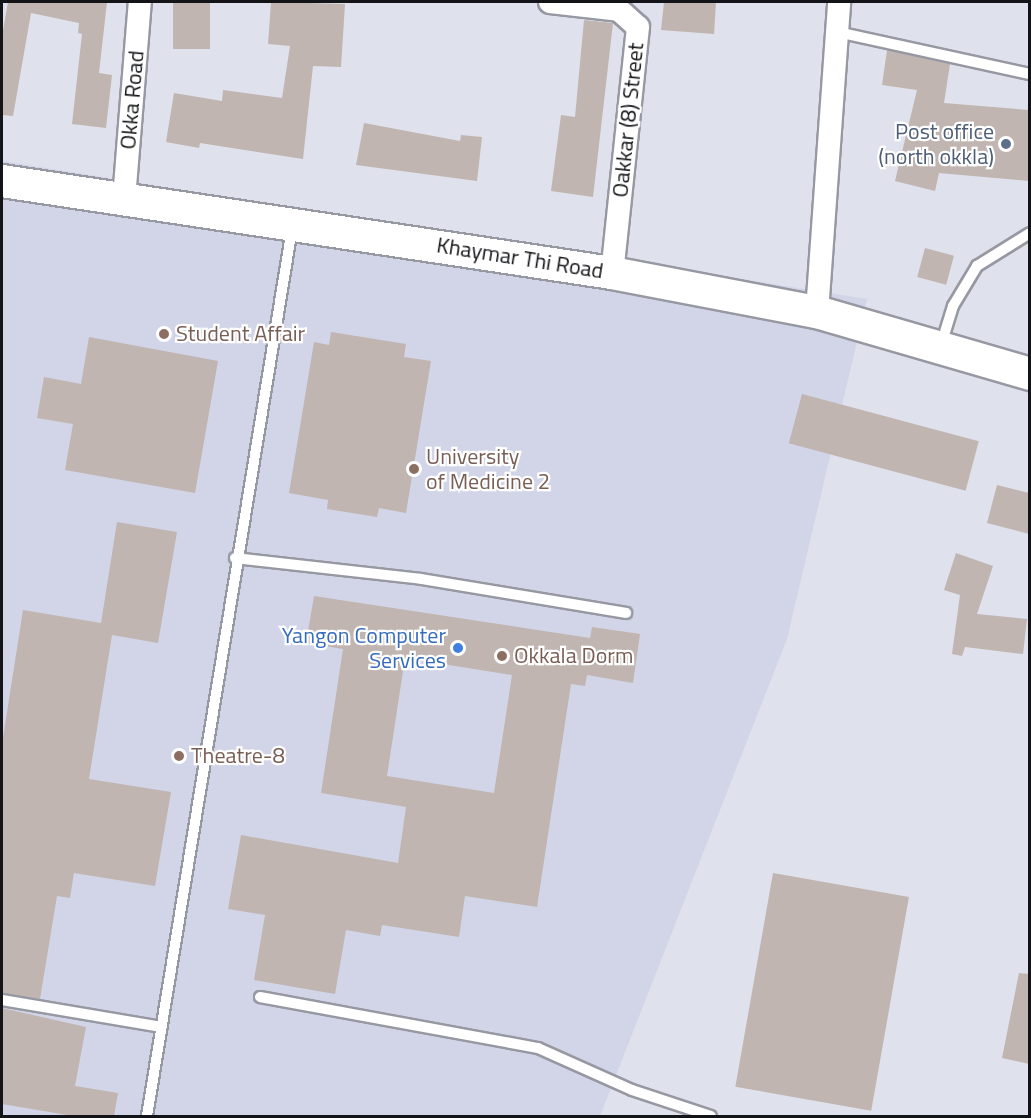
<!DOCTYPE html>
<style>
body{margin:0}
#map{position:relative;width:1031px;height:1118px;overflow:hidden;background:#dfe1ec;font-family:"Titillium Web",sans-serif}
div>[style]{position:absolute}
.built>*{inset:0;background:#d2d5e7}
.building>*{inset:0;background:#c0b5b0;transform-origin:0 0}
.roads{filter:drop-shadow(2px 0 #9698a2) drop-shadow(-2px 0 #9698a2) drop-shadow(0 2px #9698a2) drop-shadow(0 -2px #9698a2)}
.service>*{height:10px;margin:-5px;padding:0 5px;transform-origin:5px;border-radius:5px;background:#fff}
.minor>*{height:22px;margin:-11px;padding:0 11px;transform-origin:11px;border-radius:11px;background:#fff}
.secondary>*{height:32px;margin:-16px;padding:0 16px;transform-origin:16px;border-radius:16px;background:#fff}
.dots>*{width:16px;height:16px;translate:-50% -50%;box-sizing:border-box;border:3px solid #fff;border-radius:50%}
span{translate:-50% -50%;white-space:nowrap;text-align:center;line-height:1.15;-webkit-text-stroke:4.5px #fff;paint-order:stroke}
.street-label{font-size:22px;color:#131417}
.service-label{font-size:22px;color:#4e5e75}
.right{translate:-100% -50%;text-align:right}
.education-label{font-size:22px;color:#785e54}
.left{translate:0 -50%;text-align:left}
.shop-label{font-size:22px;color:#366cbe}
.frame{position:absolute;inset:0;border:3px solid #131417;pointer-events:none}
</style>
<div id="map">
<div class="built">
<i style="clip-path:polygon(2px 161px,867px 299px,787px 639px,600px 1116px,2px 1116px)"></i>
</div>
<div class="building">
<i style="clip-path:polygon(8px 2px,107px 2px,99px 73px,112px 75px,106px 128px,72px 124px,82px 34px,78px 33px,79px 23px,31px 13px,13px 116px,2px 115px,2px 36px)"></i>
<i style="left:173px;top:2px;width:37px;height:47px"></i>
<i style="clip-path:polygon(271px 2px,345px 4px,341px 67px,313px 66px,303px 159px,200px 143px,199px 148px,166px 142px,174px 93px,222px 101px,223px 90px,282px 98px,290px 46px,268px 44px)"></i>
<i style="clip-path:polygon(664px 2px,716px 2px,714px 34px,661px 30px)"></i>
<i style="clip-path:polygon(584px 20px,613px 23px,593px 197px,551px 191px,561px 115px,575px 117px)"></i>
<i style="clip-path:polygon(887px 50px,950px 64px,944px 103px,1029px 110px,1029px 181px,939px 173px,935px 191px,895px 181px,917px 90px,882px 85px)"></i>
<i style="clip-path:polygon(364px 123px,460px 141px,461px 135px,482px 137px,477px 181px,356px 165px)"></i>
<i style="left:925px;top:248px;width:30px;height:30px;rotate:15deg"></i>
<i style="clip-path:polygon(331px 332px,406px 344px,404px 357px,431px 361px,406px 513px,379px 508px,377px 517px,327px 509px,328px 500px,289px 493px,314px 342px,329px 345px)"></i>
<i style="clip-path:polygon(89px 337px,218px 361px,195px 493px,65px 470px,73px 424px,37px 418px,44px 377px,81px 384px)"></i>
<i style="left:802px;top:394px;width:183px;height:51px;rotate:15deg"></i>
<i style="clip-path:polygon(997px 485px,1029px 493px,1029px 534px,987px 523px)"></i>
<i style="clip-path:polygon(117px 522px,177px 532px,158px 643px,112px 635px,89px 779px,171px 792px,155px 886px,74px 873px,70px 898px,57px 896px,40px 999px,2px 993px,2px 744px,23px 610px,101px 623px)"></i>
<i style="clip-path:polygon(956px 553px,993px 566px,977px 614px,1027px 619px,1023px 654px,965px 647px,962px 656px,952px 654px,960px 595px,944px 590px)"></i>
<i style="clip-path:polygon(evenodd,314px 596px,590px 638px,592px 627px,640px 634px,633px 683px,587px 675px,585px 686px,571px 684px,537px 907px,465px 896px,459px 937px,382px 925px,380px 936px,346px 930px,335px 994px,254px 980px,265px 915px,228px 909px,241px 835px,398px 863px,406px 807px,321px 793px,343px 649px,306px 643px,314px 596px,405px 658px,512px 675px,494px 793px,387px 776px,405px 658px)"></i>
<i style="left:773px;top:873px;width:138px;height:217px;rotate:10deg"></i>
<i style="clip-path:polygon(1019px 973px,1029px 974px,1029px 1064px,1002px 1058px)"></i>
<i style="clip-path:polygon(2px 1008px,86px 1027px,75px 1086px,118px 1093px,114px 1116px,73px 1116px,2px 1104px)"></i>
</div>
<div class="roads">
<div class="service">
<i style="left:837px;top:32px;width:198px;rotate:12.3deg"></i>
<i style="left:941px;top:345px;width:41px;rotate:-72.9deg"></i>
<i style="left:953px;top:306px;width:47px;rotate:-59deg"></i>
<i style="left:977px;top:266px;width:62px;rotate:-31.9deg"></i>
<i style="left:235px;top:558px;width:187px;rotate:6.4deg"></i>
<i style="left:421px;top:579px;width:208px;rotate:9.4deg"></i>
<i style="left:260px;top:997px;width:283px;rotate:10.4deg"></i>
<i style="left:538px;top:1048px;width:103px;rotate:24.1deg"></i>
<i style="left:632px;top:1090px;width:83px;rotate:18.2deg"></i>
<i style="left:2px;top:1000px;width:162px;rotate:9.6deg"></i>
<i style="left:147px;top:1116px;width:899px;rotate:-80.72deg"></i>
</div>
<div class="minor">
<i style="left:550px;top:2px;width:69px;rotate:6.6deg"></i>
<i style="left:619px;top:10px;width:25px;rotate:42deg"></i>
<i style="left:638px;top:27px;width:247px;rotate:96deg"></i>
<i style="left:124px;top:199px;width:198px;rotate:-85.4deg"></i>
<i style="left:817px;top:312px;width:311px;rotate:-85.9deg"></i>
</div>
<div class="secondary">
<i style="left:2px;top:181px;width:617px;rotate:8.58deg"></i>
<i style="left:612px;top:273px;width:209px;rotate:10.8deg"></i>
<i style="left:817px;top:312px;width:222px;rotate:16.2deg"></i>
</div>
</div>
<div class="dots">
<i style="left:1006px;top:144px;background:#5c6f8a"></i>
<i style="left:164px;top:334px;background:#8d6e63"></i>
<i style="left:414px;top:469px;background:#8d6e63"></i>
<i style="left:458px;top:648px;background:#3f7fe0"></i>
<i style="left:502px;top:656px;background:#8d6e63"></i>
<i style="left:179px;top:756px;background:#8d6e63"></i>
</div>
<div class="street-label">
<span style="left:132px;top:100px;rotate:-85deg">Okka Road</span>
<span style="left:628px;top:120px;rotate:-84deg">Oakkar (8) Street</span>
<span style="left:520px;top:258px;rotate:9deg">Khaymar Thi Road</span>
</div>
<div class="service-label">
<span class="right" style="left:994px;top:144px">Post office<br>(north okkla)</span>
</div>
<div class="education-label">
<span class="left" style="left:176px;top:334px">Student Affair</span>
<span class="left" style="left:426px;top:469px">University<br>of Medicine 2</span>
<span class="left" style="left:514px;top:656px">Okkala Dorm</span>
<span class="left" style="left:191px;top:756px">Theatre-8</span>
</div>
<div class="shop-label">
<span class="right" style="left:446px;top:648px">Yangon Computer<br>Services</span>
</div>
<div class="frame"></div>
</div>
